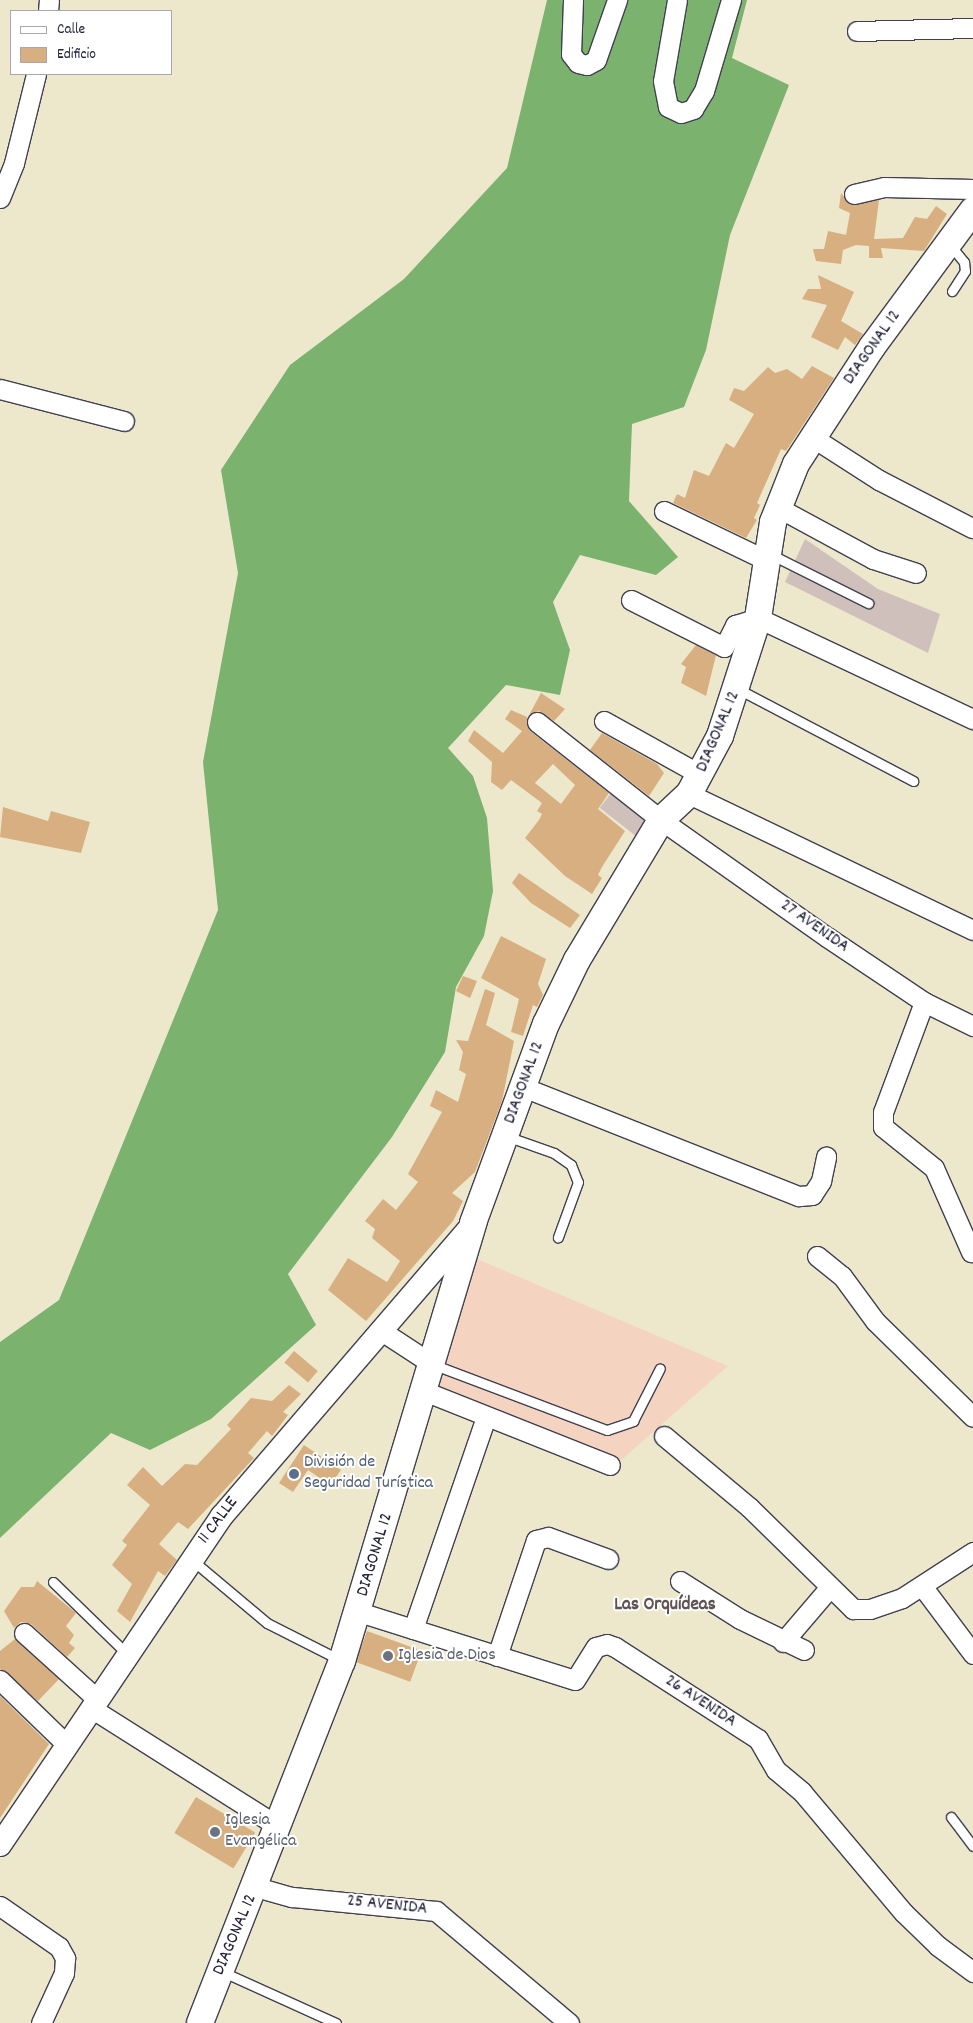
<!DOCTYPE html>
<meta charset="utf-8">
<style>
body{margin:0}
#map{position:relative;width:973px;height:2023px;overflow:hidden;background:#ede8cc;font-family:Dekko,sans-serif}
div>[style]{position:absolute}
.built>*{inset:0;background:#f4d3c0}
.industrial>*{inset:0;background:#d0c0bc;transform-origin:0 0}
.forest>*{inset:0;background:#7ab26e}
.building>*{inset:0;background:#d7af81;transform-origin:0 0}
.roads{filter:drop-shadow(1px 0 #404051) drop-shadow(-1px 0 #404051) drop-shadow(0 1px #404051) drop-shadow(0 -1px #404051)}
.service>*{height:9px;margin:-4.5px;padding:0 4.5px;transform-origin:4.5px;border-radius:4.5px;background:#fff}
.minor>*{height:19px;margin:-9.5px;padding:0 9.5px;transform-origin:9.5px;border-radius:9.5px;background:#fff}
.tertiary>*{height:22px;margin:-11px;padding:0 11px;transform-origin:11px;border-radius:11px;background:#fff}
.secondary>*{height:26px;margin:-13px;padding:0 13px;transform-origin:13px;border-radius:13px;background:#fff}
.dots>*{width:14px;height:14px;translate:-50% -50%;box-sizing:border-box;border:2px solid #fff;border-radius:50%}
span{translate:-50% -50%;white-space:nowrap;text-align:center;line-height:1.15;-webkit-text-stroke:4px #fff;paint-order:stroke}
.street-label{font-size:18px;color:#22223b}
.service-label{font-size:18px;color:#4e5e75}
.left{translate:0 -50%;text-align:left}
.worship-label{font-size:18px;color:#5b616d}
.neighbourhood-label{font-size:19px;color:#615354;font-weight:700}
.legend{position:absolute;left:10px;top:10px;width:162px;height:65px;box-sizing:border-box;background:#fff;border:1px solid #a7a7b1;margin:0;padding:6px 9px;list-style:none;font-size:15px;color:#22223b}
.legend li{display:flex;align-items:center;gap:10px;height:25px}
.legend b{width:25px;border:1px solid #a7a7b1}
</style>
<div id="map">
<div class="built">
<i style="clip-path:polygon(470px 1256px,728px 1366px,619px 1462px,435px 1390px)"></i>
</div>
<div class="industrial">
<i style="clip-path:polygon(805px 539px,878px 589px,940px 614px,928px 653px,785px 582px)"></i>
<i style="left:612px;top:792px;width:49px;height:20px;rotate:38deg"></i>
</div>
<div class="forest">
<i style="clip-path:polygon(547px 0,747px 0,732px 58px,789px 85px,730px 235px,706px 350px,684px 407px,632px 424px,629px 501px,678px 557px,656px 575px,580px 555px,553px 602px,570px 650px,560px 695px,506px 685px,448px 748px,473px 776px,487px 818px,493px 891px,484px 936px,456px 987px,445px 1052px,392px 1137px,288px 1274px,316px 1325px,211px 1419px,150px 1450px,111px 1433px,0 1538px,0 1342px,59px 1300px,218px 910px,203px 762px,238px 573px,221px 470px,290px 365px,404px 279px,507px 168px)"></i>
</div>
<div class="building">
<i style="clip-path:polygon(841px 193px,851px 205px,879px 200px,874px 239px,903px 238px,915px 217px,927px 219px,936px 206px,947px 214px,924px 251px,881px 248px,883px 258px,869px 258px,869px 246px,856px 245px,843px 250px,841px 264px,816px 261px,813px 249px,824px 249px,828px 231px,846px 235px,850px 213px,839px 208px)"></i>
<i style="clip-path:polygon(818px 275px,854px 292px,841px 321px,863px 334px,855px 345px,845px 337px,838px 350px,811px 337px,827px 305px,802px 299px,808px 289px,821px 289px)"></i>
<i style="clip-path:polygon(812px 366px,834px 378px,786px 451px,781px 449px,757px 503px,760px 505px,754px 518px,757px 520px,746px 538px,673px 503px,677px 494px,685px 498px,694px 470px,709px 476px,726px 443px,734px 448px,754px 414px,729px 400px,734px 388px,744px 391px,768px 367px,775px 373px,787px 369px,802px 379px)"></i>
<i style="clip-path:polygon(696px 645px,716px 655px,706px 696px,681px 683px,686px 667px,681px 664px)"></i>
<i style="clip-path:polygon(541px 693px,565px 709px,554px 721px,539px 711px,529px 715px)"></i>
<i style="clip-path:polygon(evenodd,511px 710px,527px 717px,530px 731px,609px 793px,598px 809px,625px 831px,602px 867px,598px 875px,602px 878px,592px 894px,565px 876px,525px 838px,539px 820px,542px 814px,537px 811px,542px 803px,511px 780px,502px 790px,491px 782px,492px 762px,468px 741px,474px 730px,503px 753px,522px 731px,505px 719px,511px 710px,553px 764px,575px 785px,561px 804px,535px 783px,553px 764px)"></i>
<i style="clip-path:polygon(602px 733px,657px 764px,664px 773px,649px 796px,590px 750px)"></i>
<i style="clip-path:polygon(3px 807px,48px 821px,51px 811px,90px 822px,81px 853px,0 837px)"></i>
<i style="clip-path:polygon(519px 873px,580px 915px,570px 928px,531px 903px,512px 883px)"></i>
<i style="clip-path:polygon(501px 936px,546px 959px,538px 984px,543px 995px,537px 1007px,533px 1005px,523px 1036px,511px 1032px,519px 999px,481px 978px)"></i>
<i style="clip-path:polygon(463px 976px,477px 981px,470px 998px,456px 991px)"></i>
<i style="clip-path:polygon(485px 989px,495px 993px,486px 1025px,514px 1041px,502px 1101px,475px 1172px,452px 1193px,463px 1201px,453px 1221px,366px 1321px,328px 1290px,348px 1258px,387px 1282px,400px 1261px,372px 1238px,375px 1229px,365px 1221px,383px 1199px,396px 1210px,418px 1182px,408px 1174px,442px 1112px,430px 1106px,436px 1090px,458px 1102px,466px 1074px,459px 1070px,463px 1052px,456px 1040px,468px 1041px)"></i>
<i style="left:294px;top:1351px;width:31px;height:15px;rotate:40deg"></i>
<i style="clip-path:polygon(289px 1385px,301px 1394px,283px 1412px,288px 1415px,272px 1436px,267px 1431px,248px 1453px,254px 1458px,188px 1529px,178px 1522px,159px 1544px,177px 1560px,165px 1576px,158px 1571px,130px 1622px,117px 1611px,132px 1584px,112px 1565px,127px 1545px,122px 1541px,150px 1505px,127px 1485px,143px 1467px,162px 1486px,185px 1464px,197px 1465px,231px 1429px,227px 1425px,251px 1398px,272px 1401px)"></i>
<i style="clip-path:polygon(304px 1445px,341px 1470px,330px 1485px,308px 1470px,293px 1492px,279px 1483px)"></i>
<i style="clip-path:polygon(37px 1581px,76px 1613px,66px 1626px,74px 1635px,69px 1643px,75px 1648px,67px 1657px,31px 1624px,21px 1622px,14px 1628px,4px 1611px,21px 1587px,34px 1587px)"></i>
<i style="left:367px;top:1631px;width:58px;height:33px;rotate:20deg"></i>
<i style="clip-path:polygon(15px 1639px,59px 1679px,38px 1701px,0 1669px,0 1651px)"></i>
<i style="clip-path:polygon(0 1696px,49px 1744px,0 1818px)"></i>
<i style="left:196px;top:1797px;width:69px;height:42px;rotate:31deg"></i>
</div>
<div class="roads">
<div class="service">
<i style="left:951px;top:246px;width:21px;rotate:51deg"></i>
<i style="left:964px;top:262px;width:9px;rotate:84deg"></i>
<i style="left:965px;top:271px;width:24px;rotate:123deg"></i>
<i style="left:770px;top:554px;width:110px;rotate:26.6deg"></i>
<i style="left:738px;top:689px;width:198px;rotate:27.7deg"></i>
<i style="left:506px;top:1136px;width:51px;rotate:19.5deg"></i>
<i style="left:554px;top:1153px;width:21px;rotate:35deg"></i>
<i style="left:571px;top:1165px;width:18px;rotate:68deg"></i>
<i style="left:578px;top:1182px;width:59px;rotate:110deg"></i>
<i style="left:432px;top:1364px;width:187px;rotate:20.7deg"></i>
<i style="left:607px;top:1430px;width:28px;rotate:-19deg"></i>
<i style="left:633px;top:1421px;width:59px;rotate:-63deg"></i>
<i style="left:192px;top:1560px;width:98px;rotate:40deg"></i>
<i style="left:267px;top:1623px;width:82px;rotate:26.9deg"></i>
<i style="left:53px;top:1582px;width:103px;rotate:44.2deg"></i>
<i style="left:951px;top:1817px;width:36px;rotate:53deg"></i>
<i style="left:223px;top:1972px;width:124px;rotate:24.3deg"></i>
</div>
<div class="minor">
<i style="left:573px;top:0;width:54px;rotate:92.1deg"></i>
<i style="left:571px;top:54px;width:11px;rotate:52deg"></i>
<i style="left:578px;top:63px;width:9px;rotate:13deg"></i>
<i style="left:587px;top:65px;width:10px;rotate:-29deg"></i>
<i style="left:596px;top:60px;width:64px;rotate:-70.7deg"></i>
<i style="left:677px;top:0;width:82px;rotate:99.8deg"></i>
<i style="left:663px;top:81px;width:26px;rotate:79deg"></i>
<i style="left:668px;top:107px;width:14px;rotate:25deg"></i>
<i style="left:681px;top:113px;width:13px;rotate:-18deg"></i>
<i style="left:693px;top:109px;width:21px;rotate:-59deg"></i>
<i style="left:704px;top:91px;width:95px;rotate:-73.5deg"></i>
<i style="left:48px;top:11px;width:11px;rotate:-85deg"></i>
<i style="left:857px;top:31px;width:116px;rotate:-1.5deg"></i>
<i style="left:854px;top:194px;width:31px;rotate:-13deg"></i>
<i style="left:884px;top:187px;width:89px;rotate:1.3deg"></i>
<i style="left:0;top:198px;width:38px;rotate:-68deg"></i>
<i style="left:14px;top:163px;width:92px;rotate:-76.1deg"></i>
<i style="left:0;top:389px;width:128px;rotate:14.5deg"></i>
<i style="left:812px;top:437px;width:80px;rotate:32.7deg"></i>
<i style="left:879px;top:480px;width:105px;rotate:27.3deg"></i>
<i style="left:777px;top:507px;width:109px;rotate:28.4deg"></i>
<i style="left:873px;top:559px;width:45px;rotate:18deg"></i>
<i style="left:664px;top:511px;width:113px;rotate:25.7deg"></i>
<i style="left:631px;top:600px;width:104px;rotate:26.8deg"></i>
<i style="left:724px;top:647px;width:25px;rotate:-63deg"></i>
<i style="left:735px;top:625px;width:24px;rotate:-17deg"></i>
<i style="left:758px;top:618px;width:238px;rotate:25.2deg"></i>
<i style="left:604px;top:721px;width:111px;rotate:29.1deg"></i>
<i style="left:537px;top:722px;width:158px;rotate:38.3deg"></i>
<i style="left:661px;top:820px;width:203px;rotate:35.2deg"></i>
<i style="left:827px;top:937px;width:117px;rotate:33.8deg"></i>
<i style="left:924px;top:1002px;width:55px;rotate:26.1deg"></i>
<i style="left:689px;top:794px;width:315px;rotate:25.6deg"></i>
<i style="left:924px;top:1002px;width:117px;rotate:110.4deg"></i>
<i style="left:883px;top:1112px;width:15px;rotate:90deg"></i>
<i style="left:883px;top:1127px;width:65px;rotate:38.8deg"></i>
<i style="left:934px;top:1168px;width:92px;rotate:66.2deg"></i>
<i style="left:523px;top:1087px;width:297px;rotate:21.6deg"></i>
<i style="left:799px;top:1196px;width:13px;rotate:-4deg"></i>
<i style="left:812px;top:1195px;width:17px;rotate:-57deg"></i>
<i style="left:821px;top:1181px;width:25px;rotate:-78deg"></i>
<i style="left:817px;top:1256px;width:32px;rotate:39deg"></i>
<i style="left:842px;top:1276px;width:56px;rotate:53.7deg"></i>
<i style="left:875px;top:1321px;width:137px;rotate:44.4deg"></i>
<i style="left:380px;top:1330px;width:62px;rotate:33.2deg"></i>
<i style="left:424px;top:1391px;width:200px;rotate:21.7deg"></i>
<i style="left:664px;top:1436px;width:111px;rotate:39.9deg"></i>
<i style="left:749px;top:1507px;width:146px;rotate:44.4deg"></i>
<i style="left:853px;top:1609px;width:17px"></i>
<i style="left:870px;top:1609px;width:34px;rotate:-19deg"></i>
<i style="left:902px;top:1598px;width:85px;rotate:-32.9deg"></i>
<i style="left:680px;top:1581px;width:71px;rotate:32.3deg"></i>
<i style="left:740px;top:1619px;width:71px;rotate:25.8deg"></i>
<i style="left:922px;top:1586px;width:85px;rotate:53.1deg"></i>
<i style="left:359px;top:1612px;width:226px;rotate:17.5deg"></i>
<i style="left:575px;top:1680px;width:39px;rotate:-58deg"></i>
<i style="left:596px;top:1647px;width:11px;rotate:-15deg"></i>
<i style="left:607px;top:1644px;width:9px;rotate:21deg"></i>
<i style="left:615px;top:1647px;width:170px;rotate:32.8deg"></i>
<i style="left:758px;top:1739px;width:36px;rotate:60deg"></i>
<i style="left:776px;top:1770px;width:34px;rotate:40deg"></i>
<i style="left:802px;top:1792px;width:158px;rotate:49.9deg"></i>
<i style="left:904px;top:1913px;width:47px;rotate:44.1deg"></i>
<i style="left:938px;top:1946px;width:44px;rotate:36.6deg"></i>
<i style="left:413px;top:1629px;width:224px;rotate:-71deg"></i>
<i style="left:24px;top:1633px;width:98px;rotate:42.1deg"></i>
<i style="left:783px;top:1642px;width:72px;rotate:-49.5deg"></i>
<i style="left:497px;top:1656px;width:122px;rotate:-71.4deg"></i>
<i style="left:536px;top:1540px;width:12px;rotate:-14deg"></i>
<i style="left:548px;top:1537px;width:64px;rotate:20.1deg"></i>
<i style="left:0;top:1680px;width:93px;rotate:44.1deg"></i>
<i style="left:91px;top:1708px;width:222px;rotate:32.3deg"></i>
<i style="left:256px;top:1887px;width:37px;rotate:16deg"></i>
<i style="left:292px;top:1897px;width:145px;rotate:5.6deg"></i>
<i style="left:436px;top:1911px;width:174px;rotate:40.1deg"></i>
<i style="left:0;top:1906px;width:72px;rotate:34.8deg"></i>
<i style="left:59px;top:1947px;width:13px;rotate:61deg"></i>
<i style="left:65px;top:1958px;width:15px;rotate:94deg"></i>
<i style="left:64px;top:1973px;width:55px;rotate:114.7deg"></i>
</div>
<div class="tertiary">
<i style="left:0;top:1845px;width:397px;rotate:-56deg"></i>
<i style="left:222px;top:1516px;width:385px;rotate:-49.3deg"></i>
</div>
<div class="secondary">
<i style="left:200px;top:2023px;width:389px;rotate:-68.6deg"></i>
<i style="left:342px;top:1661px;width:457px;rotate:-73.3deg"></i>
<i style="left:473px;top:1223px;width:212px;rotate:-69.9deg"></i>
<i style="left:546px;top:1024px;width:71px;rotate:-64.2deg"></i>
<i style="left:577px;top:960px;width:163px;rotate:-59deg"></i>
<i style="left:661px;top:820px;width:38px;rotate:-43deg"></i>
<i style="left:689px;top:794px;width:66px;rotate:-61.9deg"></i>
<i style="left:720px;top:736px;width:124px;rotate:-72.1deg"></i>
<i style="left:758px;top:618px;width:97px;rotate:-81.1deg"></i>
<i style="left:773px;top:522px;width:62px;rotate:-68.4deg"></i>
<i style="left:796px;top:464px;width:140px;rotate:-57deg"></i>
<i style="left:872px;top:347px;width:170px;rotate:-53.6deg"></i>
</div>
</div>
<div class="dots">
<i style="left:294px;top:1474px;background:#5c6f8a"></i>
<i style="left:388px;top:1656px;background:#6b7280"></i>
<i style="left:215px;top:1832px;background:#6b7280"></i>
</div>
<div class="street-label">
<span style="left:873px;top:348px;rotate:-55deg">DIAGONAL 12</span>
<span style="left:719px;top:732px;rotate:-67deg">DIAGONAL 12</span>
<span style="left:814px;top:927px;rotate:35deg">27 AVENIDA</span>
<span style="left:525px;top:1083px;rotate:-70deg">DIAGONAL 12</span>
<span style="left:219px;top:1521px;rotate:-53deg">11 CALLE</span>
<span style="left:376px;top:1555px;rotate:-73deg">DIAGONAL 12</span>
<span style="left:700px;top:1702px;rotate:33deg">26 AVENIDA</span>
<span style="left:387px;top:1906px;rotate:6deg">25 AVENIDA</span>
<span style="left:236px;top:1935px;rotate:-67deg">DIAGONAL 12</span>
</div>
<div class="service-label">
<span class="left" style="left:304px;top:1474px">División de<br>Seguridad Turística</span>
</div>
<div class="worship-label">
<span class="left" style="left:398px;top:1656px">Iglesia de Dios</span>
<span class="left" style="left:225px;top:1832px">Iglesia<br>Evangélica</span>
</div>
<div class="neighbourhood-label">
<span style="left:665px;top:1606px">Las Orquídeas</span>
</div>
<ul class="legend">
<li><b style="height:6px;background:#fff"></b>Calle</li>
<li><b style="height:14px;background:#d7af81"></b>Edificio</li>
</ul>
</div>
